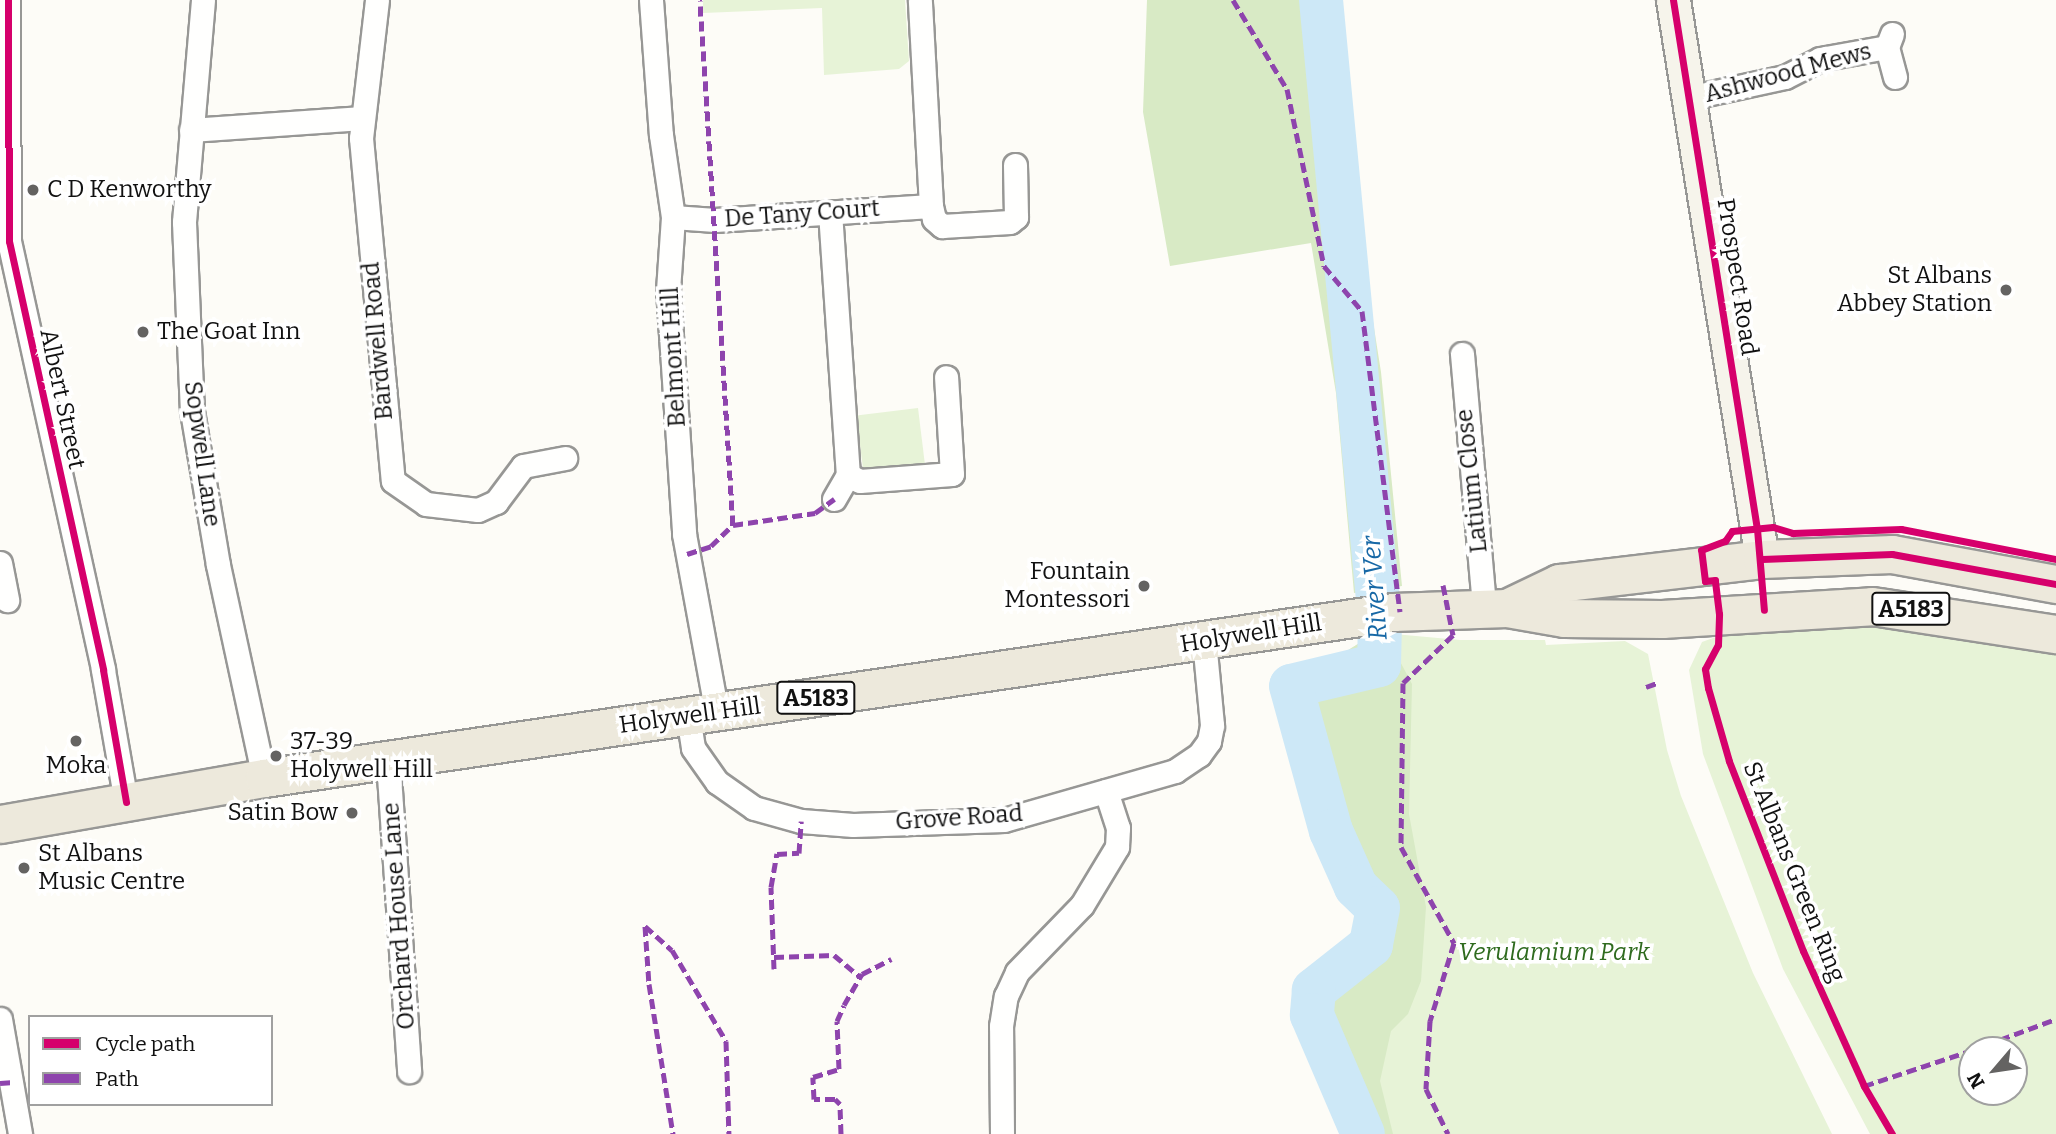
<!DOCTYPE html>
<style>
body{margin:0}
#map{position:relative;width:2056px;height:1134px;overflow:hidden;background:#fdfcf7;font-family:Bitter,serif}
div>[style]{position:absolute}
.green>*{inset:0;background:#e7f3d7;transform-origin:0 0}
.forest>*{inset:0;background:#d8eac5}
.river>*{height:44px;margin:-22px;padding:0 22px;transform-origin:22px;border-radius:22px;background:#cde8f7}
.roads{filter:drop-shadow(2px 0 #979795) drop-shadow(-2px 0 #979795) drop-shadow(0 2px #979795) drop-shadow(0 -2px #979795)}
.street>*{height:23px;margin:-11.5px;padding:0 11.5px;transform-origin:11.5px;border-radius:11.5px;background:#fffffe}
.secondary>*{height:33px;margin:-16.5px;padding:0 16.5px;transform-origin:16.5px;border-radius:16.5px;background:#f6f4eb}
.primary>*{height:37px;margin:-18.5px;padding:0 18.5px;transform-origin:18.5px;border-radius:18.5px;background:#ede9dc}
.quiet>*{height:5px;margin-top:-2.5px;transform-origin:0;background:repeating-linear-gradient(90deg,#8e44ad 0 10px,transparent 0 15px)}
.cycleway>*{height:7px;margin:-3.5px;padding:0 3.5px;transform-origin:3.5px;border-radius:3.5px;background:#d6006c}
.dots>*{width:19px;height:19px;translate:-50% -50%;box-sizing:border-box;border:4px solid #fff;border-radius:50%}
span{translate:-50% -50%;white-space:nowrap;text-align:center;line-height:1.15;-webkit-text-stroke:7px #fff;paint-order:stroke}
.shield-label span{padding:2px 5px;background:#fff;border:2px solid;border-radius:5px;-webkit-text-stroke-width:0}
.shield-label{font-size:23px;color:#111;font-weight:700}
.street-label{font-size:24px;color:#111}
.poi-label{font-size:24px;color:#111}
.left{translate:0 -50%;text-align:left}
.right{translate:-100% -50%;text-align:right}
.park-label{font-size:24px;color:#2f6b1f;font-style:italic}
.water-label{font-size:26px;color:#1768a6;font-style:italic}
.legend{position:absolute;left:28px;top:1015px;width:245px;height:91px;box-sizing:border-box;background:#fff;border:2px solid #a0a0a0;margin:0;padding:9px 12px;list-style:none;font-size:21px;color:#111}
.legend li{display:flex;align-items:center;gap:14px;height:35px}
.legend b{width:35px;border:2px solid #a0a0a0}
.north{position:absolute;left:1958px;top:1036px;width:70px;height:70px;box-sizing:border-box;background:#fff;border:2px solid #a0a0a0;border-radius:50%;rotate:241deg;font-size:19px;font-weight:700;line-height:28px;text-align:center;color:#111}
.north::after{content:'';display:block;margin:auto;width:24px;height:32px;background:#646362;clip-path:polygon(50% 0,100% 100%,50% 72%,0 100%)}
</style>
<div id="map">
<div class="green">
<i style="clip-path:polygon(703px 0,905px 0,909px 61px,899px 69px,824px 75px,822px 8px,703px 13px)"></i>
<i style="left:918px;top:408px;width:59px;height:62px;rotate:83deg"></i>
<i style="clip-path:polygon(evenodd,1880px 619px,2056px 651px,2056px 1134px,1870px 1134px,1783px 969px,1703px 754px,1689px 670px,1702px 642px,1724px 634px,1723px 627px,1880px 619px,1972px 1050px,2014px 1050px,2014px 1092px,1972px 1092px,1972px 1050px)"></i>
<i style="clip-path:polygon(1394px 634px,1460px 640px,1545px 640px,1546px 645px,1625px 641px,1648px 654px,1667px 750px,1681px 796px,1753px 973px,1832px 1134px,1363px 1134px,1312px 1015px,1314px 990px,1371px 945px,1378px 908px,1356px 887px,1331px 831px,1291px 686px,1369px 637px)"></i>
</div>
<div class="forest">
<i style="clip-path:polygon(1147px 0,1331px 0,1349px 170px,1381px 372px,1402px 586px,1354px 593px,1336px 393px,1311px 243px,1170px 266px,1143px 112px)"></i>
<i style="clip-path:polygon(1386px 635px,1412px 684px,1409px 814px,1426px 907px,1421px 981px,1408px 1014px,1391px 1031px,1380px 1081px,1393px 1134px,1363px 1134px,1312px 1015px,1314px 990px,1371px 945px,1378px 908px,1356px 887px,1331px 831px,1291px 686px,1369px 637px)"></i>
</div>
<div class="river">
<i style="left:1321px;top:0;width:624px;rotate:84.57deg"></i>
<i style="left:1380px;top:621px;width:44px;rotate:91.3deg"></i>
<i style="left:1379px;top:665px;width:90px;rotate:166.6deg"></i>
<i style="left:1291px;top:686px;width:150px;rotate:74.6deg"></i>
<i style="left:1331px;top:831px;width:61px;rotate:65.9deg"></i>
<i style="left:1356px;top:887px;width:30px;rotate:44deg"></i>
<i style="left:1378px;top:908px;width:38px;rotate:101deg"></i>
<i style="left:1371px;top:945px;width:73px;rotate:141.7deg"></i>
<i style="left:1314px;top:990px;width:25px;rotate:95deg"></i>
<i style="left:1312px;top:1015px;width:129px;rotate:66.8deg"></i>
</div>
<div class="roads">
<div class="street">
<i style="left:8px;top:0;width:241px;rotate:89.8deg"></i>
<i style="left:9px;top:241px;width:439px;rotate:77.6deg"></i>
<i style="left:103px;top:670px;width:134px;rotate:80.1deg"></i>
<i style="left:203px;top:0;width:223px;rotate:94.9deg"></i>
<i style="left:184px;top:222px;width:189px;rotate:87.6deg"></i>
<i style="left:192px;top:411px;width:156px;rotate:80.4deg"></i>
<i style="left:218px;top:565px;width:218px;rotate:77.8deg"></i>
<i style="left:377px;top:0;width:139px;rotate:96.6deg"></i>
<i style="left:361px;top:138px;width:344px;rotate:84.7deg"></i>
<i style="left:393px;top:481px;width:40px;rotate:34.9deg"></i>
<i style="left:426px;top:504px;width:52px;rotate:6.6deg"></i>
<i style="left:478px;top:510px;width:20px;rotate:-24deg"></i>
<i style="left:496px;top:502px;width:45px;rotate:-53.1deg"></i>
<i style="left:523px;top:466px;width:43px;rotate:-10.8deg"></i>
<i style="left:651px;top:0;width:135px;rotate:85.8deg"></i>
<i style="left:661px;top:135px;width:83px;rotate:81.7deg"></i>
<i style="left:673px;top:217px;width:73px;rotate:93.9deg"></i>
<i style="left:668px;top:290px;width:245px;rotate:86.2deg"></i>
<i style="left:684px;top:534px;width:182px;rotate:79.6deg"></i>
<i style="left:1892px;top:34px;width:14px;rotate:111deg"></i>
<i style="left:1887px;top:47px;width:31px;rotate:75deg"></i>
<i style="left:1688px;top:98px;width:99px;rotate:-12.2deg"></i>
<i style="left:1785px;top:77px;width:39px;rotate:-27deg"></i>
<i style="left:1820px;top:59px;width:68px;rotate:-10.2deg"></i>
<i style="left:191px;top:130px;width:171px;rotate:-4deg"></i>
<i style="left:931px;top:206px;width:13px;rotate:77deg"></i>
<i style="left:934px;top:219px;width:11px;rotate:41deg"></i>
<i style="left:942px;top:226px;width:68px;rotate:-3.4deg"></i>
<i style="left:1010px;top:222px;width:8px;rotate:-40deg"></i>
<i style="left:1016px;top:217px;width:52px;rotate:-91.1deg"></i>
<i style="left:830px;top:212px;width:264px;rotate:86.1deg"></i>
<i style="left:848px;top:475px;width:13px;rotate:27deg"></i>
<i style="left:860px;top:481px;width:92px;rotate:-4.4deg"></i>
<i style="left:952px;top:474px;width:97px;rotate:-93.5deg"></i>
<i style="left:673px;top:217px;width:42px;rotate:4.1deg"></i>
<i style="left:715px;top:220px;width:216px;rotate:-3.7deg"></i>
<i style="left:931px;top:206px;width:206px;rotate:-93.1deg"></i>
<i style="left:1462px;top:354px;width:255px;rotate:85deg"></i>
<i style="left:834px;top:499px;width:28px;rotate:-60deg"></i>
<i style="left:0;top:563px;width:38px;rotate:79deg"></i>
<i style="left:688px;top:716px;width:32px;rotate:81deg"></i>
<i style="left:693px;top:748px;width:42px;rotate:54.8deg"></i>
<i style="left:717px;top:782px;width:45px;rotate:35.1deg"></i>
<i style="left:754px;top:808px;width:49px;rotate:15.5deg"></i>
<i style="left:801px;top:821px;width:52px;rotate:4.4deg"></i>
<i style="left:853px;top:825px;width:151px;rotate:-1.9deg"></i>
<i style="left:1004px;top:820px;width:178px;rotate:-16deg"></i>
<i style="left:1175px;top:771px;width:29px;rotate:-34deg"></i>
<i style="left:1199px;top:755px;width:17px;rotate:-54deg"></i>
<i style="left:1209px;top:741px;width:16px;rotate:-79deg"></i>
<i style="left:1212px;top:725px;width:84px;rotate:-95.4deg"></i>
<i style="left:388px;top:761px;width:311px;rotate:86.1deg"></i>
<i style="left:0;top:1019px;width:117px;rotate:80.1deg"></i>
<i style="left:1002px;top:1134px;width:108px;rotate:-90.5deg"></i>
<i style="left:1001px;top:1026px;width:30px;rotate:-81deg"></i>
<i style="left:1006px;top:996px;width:26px;rotate:-65deg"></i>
<i style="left:1017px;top:972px;width:93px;rotate:-45.9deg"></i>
<i style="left:1082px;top:905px;width:68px;rotate:-58.9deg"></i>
<i style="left:1117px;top:847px;width:19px;rotate:-87deg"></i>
<i style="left:1118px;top:828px;width:39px;rotate:-108deg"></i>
</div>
<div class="secondary">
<i style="left:1673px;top:0;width:566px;rotate:80.95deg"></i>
</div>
<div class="primary">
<i style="left:1507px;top:608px;width:58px;rotate:-25.7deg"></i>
<i style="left:1559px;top:583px;width:204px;rotate:-6.7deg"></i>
<i style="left:1762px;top:559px;width:130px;rotate:-2.2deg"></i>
<i style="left:1892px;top:554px;width:167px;rotate:10.4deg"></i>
<i style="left:0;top:824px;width:268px;rotate:-9.9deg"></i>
<i style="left:264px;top:778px;width:1141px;rotate:-8.36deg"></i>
<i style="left:1393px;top:612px;width:114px;rotate:-2deg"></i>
<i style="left:1507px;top:608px;width:58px;rotate:10deg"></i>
<i style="left:1564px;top:618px;width:98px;rotate:0.6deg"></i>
<i style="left:1662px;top:619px;width:210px;rotate:-3.5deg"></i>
<i style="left:1872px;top:606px;width:186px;rotate:8.7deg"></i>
</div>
</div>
<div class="quiet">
<i style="left:1233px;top:0;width:104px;rotate:58.8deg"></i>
<i style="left:1287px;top:89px;width:181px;rotate:78.2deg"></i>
<i style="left:1324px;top:266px;width:59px;rotate:49.8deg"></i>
<i style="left:1362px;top:311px;width:303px;rotate:82.8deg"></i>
<i style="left:733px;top:525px;width:83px;rotate:-8.3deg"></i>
<i style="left:815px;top:513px;width:24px;rotate:-36deg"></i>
<i style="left:687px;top:554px;width:25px;rotate:-18deg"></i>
<i style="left:711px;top:546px;width:30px;rotate:-44deg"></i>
<i style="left:733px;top:525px;width:526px;rotate:-93.6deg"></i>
<i style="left:1443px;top:585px;width:51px;rotate:78.7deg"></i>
<i style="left:1453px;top:635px;width:69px;rotate:136.2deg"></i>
<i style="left:1403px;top:683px;width:164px;rotate:90.7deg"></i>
<i style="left:1401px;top:847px;width:110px;rotate:61.1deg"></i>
<i style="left:1454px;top:943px;width:82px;rotate:107.1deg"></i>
<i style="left:1430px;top:1021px;width:68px;rotate:93.4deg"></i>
<i style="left:1426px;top:1089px;width:50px;rotate:63.9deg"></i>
<i style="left:1646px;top:687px;width:12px;rotate:-20deg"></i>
<i style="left:645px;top:926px;width:36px;rotate:42deg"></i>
<i style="left:672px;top:950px;width:106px;rotate:59.3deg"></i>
<i style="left:726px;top:1041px;width:93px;rotate:88.2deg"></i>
<i style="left:645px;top:926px;width:58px;rotate:86.1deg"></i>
<i style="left:649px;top:984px;width:152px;rotate:80.9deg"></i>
<i style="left:774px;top:957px;width:60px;rotate:-1.9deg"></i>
<i style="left:834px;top:955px;width:34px;rotate:40deg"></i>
<i style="left:774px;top:969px;width:82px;rotate:-92.1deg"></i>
<i style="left:771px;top:887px;width:34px;rotate:-80deg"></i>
<i style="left:777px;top:854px;width:22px;rotate:-3deg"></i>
<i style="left:799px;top:853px;width:32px;rotate:-86deg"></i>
<i style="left:1972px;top:1050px;width:90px;rotate:-20.3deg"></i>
<i style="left:0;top:1083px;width:14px;rotate:-4deg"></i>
<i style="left:1864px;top:1086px;width:114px;rotate:-18.4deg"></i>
<i style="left:841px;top:1134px;width:30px;rotate:-92deg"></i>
<i style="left:840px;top:1104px;width:7px;rotate:-135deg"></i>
<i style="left:835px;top:1099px;width:21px;rotate:180deg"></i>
<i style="left:814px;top:1099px;width:22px;rotate:-93deg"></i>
<i style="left:813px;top:1077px;width:27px;rotate:-17deg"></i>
<i style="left:839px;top:1069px;width:48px;rotate:-92.4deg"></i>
<i style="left:837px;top:1021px;width:17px;rotate:-66deg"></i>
<i style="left:844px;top:1005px;width:36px;rotate:-60deg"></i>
<i style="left:862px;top:974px;width:33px;rotate:-27deg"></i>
</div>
<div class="cycleway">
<i style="left:8px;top:0;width:241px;rotate:89.8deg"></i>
<i style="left:9px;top:241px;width:439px;rotate:77.6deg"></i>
<i style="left:103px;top:670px;width:134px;rotate:80.1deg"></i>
<i style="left:1673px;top:0;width:536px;rotate:80.98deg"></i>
<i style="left:1757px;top:529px;width:81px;rotate:85.1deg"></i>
<i style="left:1762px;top:559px;width:130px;rotate:-2.2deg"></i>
<i style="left:1892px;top:554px;width:167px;rotate:10.4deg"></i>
<i style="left:1892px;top:1134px;width:56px;rotate:-120.3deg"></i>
<i style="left:1864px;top:1086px;width:148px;rotate:-114.3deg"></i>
<i style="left:1803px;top:951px;width:204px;rotate:-111.3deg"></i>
<i style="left:1729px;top:761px;width:76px;rotate:-106deg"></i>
<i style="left:1708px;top:688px;width:19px;rotate:-99deg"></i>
<i style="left:1705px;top:669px;width:27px;rotate:-62deg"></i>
<i style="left:1718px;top:645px;width:31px;rotate:-88deg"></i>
<i style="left:1719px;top:614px;width:34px;rotate:-97deg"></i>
<i style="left:1715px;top:580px;width:10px;rotate:174deg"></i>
<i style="left:1705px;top:581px;width:31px;rotate:-97deg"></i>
<i style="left:1701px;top:550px;width:26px;rotate:-21deg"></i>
<i style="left:1725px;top:541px;width:12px;rotate:-55deg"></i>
<i style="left:1732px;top:531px;width:41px;rotate:-5.6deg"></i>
<i style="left:1773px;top:527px;width:21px;rotate:17deg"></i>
<i style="left:1793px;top:533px;width:108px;rotate:-2.1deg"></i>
<i style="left:1901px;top:529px;width:158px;rotate:11deg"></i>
</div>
<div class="dots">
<i style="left:33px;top:190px;background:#646362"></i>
<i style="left:2006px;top:290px;background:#646362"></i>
<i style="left:143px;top:332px;background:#646362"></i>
<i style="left:1144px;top:586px;background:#646362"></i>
<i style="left:76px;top:741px;background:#646362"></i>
<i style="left:276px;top:756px;background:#646362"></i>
<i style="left:352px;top:813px;background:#646362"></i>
<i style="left:24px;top:868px;background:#646362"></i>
</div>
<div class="shield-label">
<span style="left:1911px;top:609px">A5183</span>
<span style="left:816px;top:698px">A5183</span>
</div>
<div class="street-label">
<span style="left:1788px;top:73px;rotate:-15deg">Ashwood Mews</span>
<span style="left:802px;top:214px;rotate:-4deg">De Tany Court</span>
<span style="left:1737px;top:277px;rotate:81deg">Prospect Road</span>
<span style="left:378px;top:341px;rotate:-95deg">Bardwell Road</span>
<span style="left:674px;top:357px;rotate:-93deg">Belmont Hill</span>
<span style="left:62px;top:399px;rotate:78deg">Albert Street</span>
<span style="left:202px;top:454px;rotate:82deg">Sopwell Lane</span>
<span style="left:1472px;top:481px;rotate:-96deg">Latium Close</span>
<span style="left:1251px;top:634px;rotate:-9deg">Holywell Hill</span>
<span style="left:690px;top:716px;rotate:-8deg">Holywell Hill</span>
<span style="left:959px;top:818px;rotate:-4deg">Grove Road</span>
<span style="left:1794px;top:872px;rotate:68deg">St Albans Green Ring</span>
<span style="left:399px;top:916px;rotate:-94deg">Orchard House Lane</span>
</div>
<div class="poi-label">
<span class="left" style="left:47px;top:190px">C D Kenworthy</span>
<span class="right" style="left:1992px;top:290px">St Albans<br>Abbey Station</span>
<span class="left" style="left:157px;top:332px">The Goat Inn</span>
<span class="right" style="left:1130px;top:586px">Fountain<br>Montessori</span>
<span class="left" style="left:290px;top:756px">37-39<br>Holywell Hill</span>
<span style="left:76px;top:766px">Moka</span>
<span class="right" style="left:338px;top:813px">Satin Bow</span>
<span class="left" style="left:38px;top:868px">St Albans<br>Music Centre</span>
</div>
<div class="park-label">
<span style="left:1554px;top:953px">Verulamium Park</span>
</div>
<div class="water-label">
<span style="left:1375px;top:588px;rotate:-94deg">River Ver</span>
</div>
<ul class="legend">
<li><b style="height:9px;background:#d6006c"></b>Cycle path</li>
<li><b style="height:9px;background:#8e44ad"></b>Path</li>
</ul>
<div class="north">N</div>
</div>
